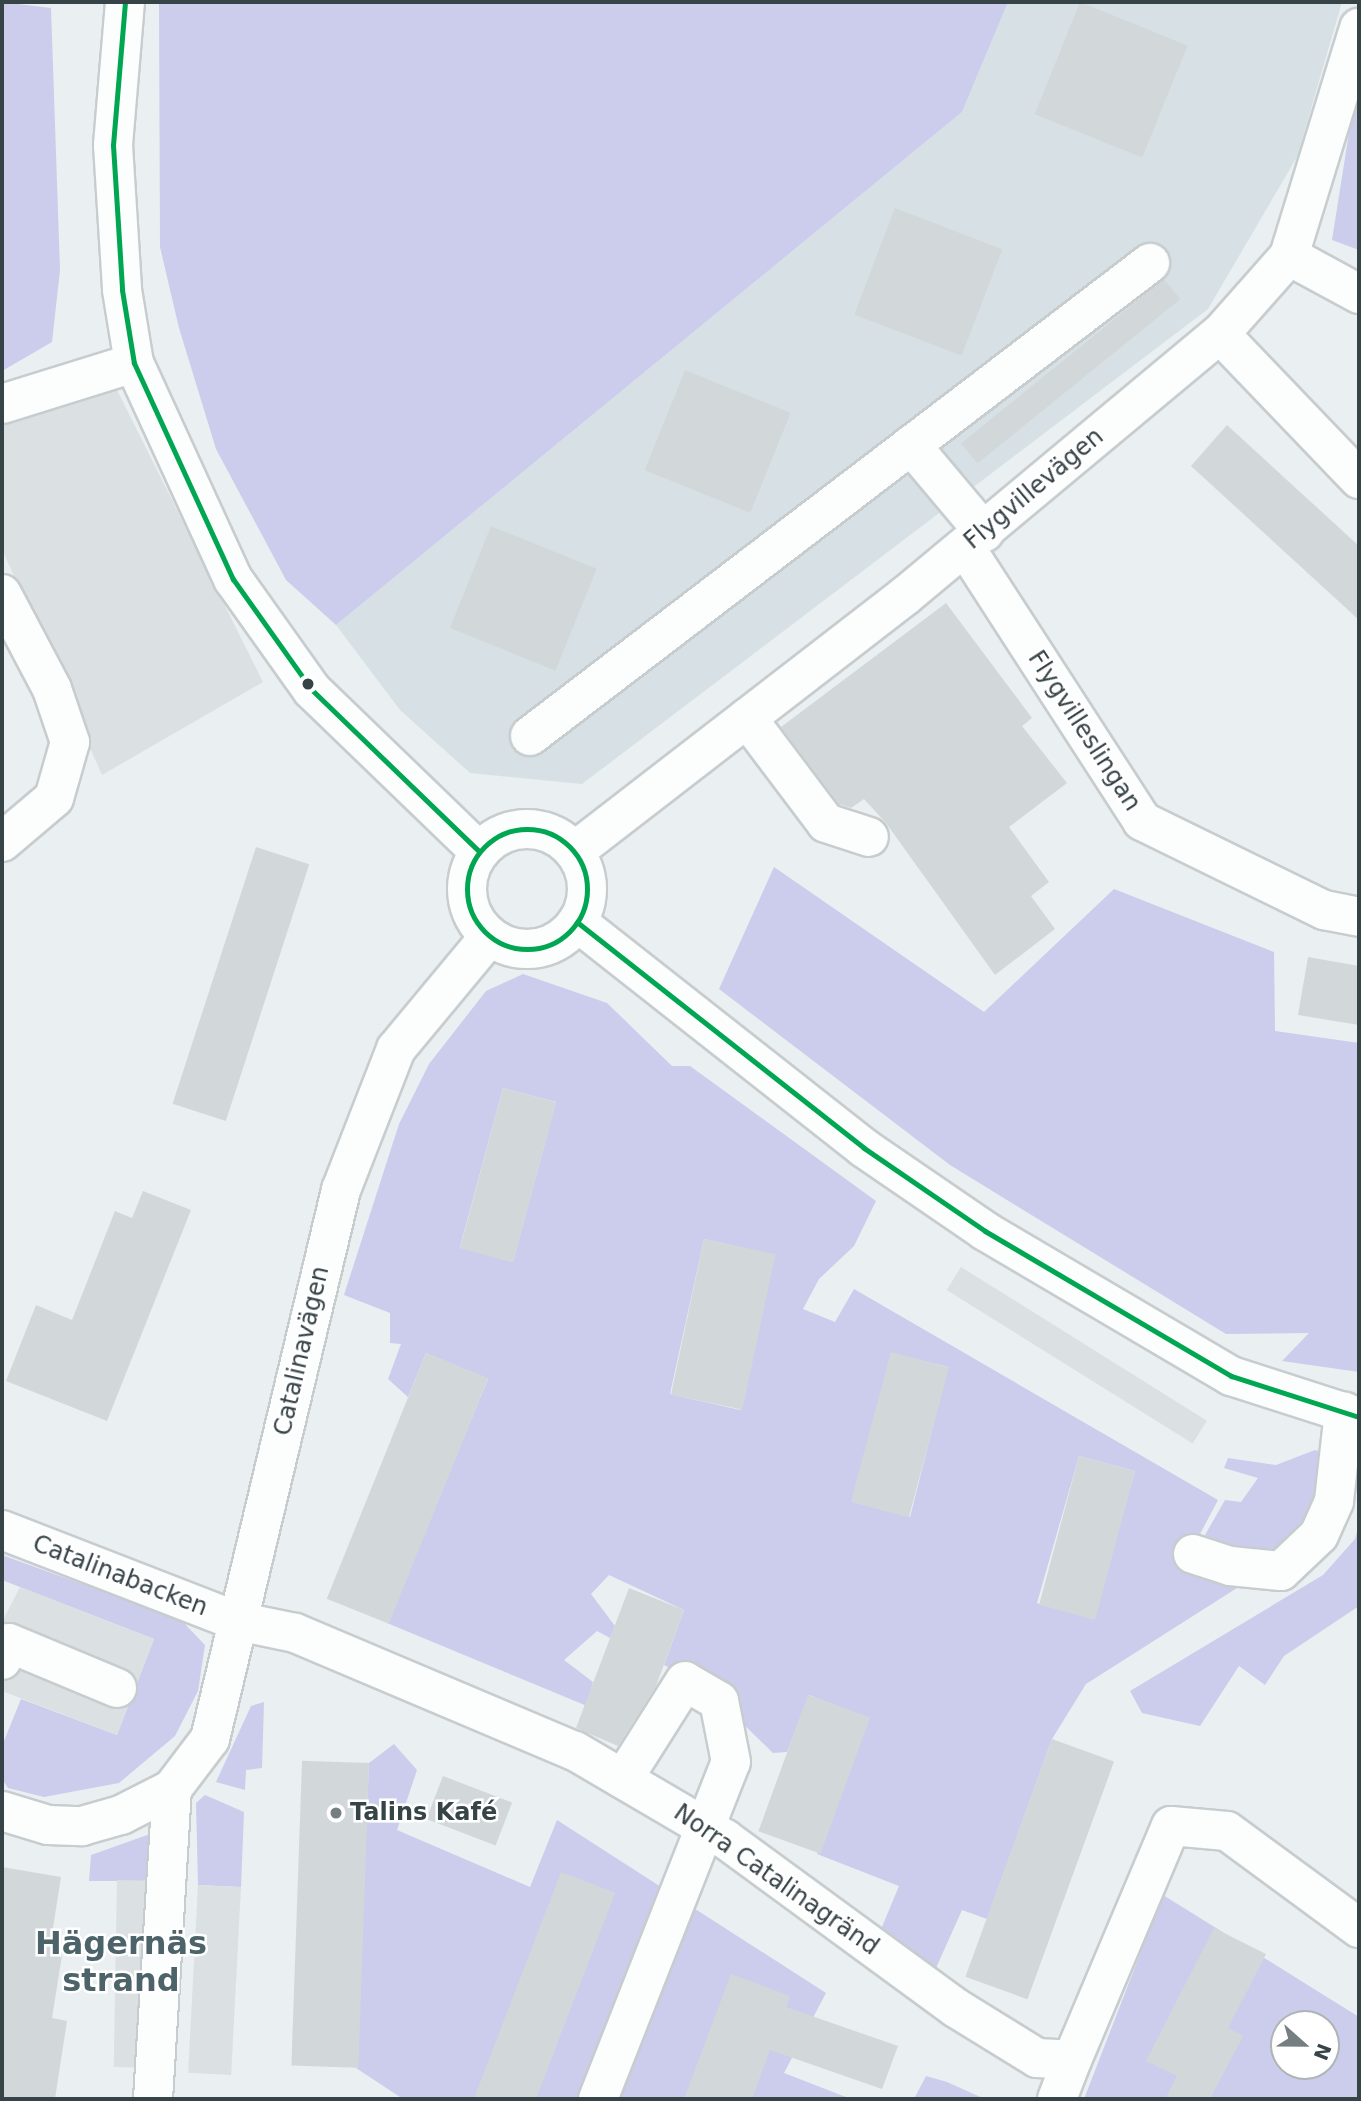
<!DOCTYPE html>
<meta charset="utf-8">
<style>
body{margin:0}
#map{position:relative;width:1361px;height:2101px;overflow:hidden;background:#eaeff1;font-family:"DejaVu Sans",sans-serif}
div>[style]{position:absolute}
.residential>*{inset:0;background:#d7e1e5}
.green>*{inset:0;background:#cccced}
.parking>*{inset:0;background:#dbe0e3;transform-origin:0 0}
.building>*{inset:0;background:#d2d8da;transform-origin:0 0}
.roads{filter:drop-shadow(2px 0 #c7cdcf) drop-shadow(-2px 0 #c7cdcf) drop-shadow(0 2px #c7cdcf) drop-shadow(0 -2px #c7cdcf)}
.minor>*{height:38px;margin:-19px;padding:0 19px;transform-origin:19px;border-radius:19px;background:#fcfdfd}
.minor>.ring{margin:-19px;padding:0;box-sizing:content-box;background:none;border:38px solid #fcfdfd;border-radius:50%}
.bus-1>*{height:5px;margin:-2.5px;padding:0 2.5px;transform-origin:2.5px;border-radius:2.5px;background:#00a651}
.bus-1>.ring{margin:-2.5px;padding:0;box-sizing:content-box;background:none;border:5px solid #00a651;border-radius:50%}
.dots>*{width:19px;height:19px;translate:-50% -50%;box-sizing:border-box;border:4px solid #fff;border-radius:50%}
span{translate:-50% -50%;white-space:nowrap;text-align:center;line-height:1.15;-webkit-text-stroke:5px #fff;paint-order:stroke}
.street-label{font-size:24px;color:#364347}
.poi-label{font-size:24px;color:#364347;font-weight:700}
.left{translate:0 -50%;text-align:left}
.district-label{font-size:32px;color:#4d636a;font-weight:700}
.frame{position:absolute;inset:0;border:4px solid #364347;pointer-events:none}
.north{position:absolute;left:1270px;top:2010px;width:70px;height:70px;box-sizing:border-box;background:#fff;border:2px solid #afb4b5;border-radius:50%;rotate:111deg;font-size:19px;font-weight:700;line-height:28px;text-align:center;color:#364347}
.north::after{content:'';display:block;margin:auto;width:24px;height:32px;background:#757f82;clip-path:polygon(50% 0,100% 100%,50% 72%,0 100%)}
</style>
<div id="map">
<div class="residential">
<i style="clip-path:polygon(1008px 2px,1342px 2px,1297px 157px,1208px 309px,582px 784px,470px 773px,400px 710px,336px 625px,962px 112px)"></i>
</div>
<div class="green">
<i style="clip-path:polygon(2px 2px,51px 8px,60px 270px,52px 342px,2px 371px)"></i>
<i style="clip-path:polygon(159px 2px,1008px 2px,962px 112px,336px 625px,286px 580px,216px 449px,179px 328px,160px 247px)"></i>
<i style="clip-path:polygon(1357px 82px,1359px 83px,1359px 250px,1332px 240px)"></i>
<i style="clip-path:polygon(774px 867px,984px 1012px,1114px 889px,1274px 952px,1275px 1031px,1359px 1043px,1359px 1372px,1282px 1361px,1309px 1333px,1226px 1334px,950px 1165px,719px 989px)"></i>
<i style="clip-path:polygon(evenodd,523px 974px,607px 1003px,672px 1066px,690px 1066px,876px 1201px,854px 1246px,819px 1279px,803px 1309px,835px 1322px,854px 1289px,1218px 1500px,1181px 1570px,1237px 1588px,1086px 1684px,1052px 1739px,987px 1919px,962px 1910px,936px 1968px,879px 1934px,899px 1886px,817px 1854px,869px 1719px,809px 1695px,787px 1752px,773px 1753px,703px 1685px,664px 1665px,684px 1610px,609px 1575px,591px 1594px,615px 1626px,610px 1638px,597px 1631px,564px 1660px,593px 1682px,587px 1706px,387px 1623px,488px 1379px,426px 1353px,408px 1397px,388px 1379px,401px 1344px,390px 1343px,390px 1313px,344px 1295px,399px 1124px,429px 1064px,486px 991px,523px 974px,503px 1088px,556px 1102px,513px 1262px,460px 1247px,503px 1088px,523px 974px,704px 1239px,775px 1255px,740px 1410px,670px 1394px,704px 1239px,523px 974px,891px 1353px,948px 1367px,910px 1517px,853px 1502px,891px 1353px,523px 974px,1079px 1456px,1135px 1471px,1093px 1619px,1037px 1603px,1079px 1456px)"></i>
<i style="clip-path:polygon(1315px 1450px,1326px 1454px,1319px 1488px,1304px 1528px,1280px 1549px,1230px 1548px,1205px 1535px,1225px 1500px,1241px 1502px,1258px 1478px,1224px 1468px,1228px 1458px,1276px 1465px)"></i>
<i style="clip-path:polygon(1359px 1525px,1359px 1606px,1284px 1656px,1265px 1685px,1239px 1666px,1200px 1726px,1142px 1713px,1130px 1691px,1323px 1575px,1355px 1539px)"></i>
<i style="clip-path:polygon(2px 1555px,181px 1620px,205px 1645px,198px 1691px,175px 1736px,119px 1783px,44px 1797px,8px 1788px,2px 1779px,2px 1746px,21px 1699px,117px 1735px,154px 1639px,2px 1580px)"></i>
<i style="clip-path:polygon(264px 1702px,262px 1768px,246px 1770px,245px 1790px,216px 1782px,251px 1706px)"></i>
<i style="clip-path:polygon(394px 1744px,417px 1770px,397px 1830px,530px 1887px,557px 1820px,826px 1993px,784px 2073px,851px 2099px,403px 2099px,356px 2068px,369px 1763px)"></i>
<i style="clip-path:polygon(205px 1795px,244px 1812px,241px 1887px,198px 1885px,196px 1803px)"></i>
<i style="clip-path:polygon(153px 1833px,156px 1881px,89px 1881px,91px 1855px)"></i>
<i style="clip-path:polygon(evenodd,1163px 1895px,1359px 2017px,1359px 2099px,1084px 2099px,1163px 1895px,1284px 2024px,1326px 2024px,1326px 2066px,1284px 2066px,1284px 2024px)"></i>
<i style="clip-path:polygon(926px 2076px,947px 2082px,985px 2099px,914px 2099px)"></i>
</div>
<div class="parking">
<i style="clip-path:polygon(114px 384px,263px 682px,102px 775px,2px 549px,2px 415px)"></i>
<i style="left:961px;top:1267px;width:290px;height:27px;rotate:32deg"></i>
<i style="clip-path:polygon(20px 1587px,154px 1639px,117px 1735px,2px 1691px,2px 1622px)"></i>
<i style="left:117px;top:1880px;width:39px;height:187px;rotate:1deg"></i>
<i style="left:198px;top:1885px;width:43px;height:188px;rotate:3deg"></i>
</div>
<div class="building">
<i style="left:1080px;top:2px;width:116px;height:121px;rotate:22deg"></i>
<i style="left:895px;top:208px;width:115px;height:114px;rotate:21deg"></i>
<i style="left:1164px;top:279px;width:26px;height:261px;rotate:51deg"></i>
<i style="left:685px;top:370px;width:114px;height:108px;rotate:22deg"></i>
<i style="clip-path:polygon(1227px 425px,1359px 546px,1359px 620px,1191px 466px)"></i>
<i style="left:491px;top:526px;width:114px;height:110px;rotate:22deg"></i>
<i style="clip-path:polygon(946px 603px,1032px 718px,1022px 726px,1067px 783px,1009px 827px,1049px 882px,1031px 896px,1055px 929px,995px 975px,886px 823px,864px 799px,851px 808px,839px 804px,781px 727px)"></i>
<i style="left:256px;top:847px;width:56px;height:270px;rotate:18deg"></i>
<i style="clip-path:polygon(1308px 957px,1359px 966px,1359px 1025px,1298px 1015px)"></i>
<i style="left:503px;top:1088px;width:55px;height:166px;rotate:15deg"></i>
<i style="clip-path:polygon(143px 1191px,191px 1210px,107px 1421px,6px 1381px,36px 1305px,72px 1320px,115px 1211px,132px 1218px)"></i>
<i style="left:704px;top:1239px;width:73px;height:159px;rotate:12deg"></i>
<i style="left:891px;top:1352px;width:60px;height:155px;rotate:15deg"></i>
<i style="left:426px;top:1353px;width:67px;height:265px;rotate:22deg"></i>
<i style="left:1079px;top:1456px;width:58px;height:154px;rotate:15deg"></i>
<i style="clip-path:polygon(629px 1588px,684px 1610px,656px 1686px,618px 1746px,576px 1728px)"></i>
<i style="left:808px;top:1695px;width:66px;height:145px;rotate:20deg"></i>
<i style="left:1052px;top:1739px;width:66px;height:253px;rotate:20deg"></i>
<i style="left:369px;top:1763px;width:305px;height:67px;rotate:92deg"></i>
<i style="left:443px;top:1776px;width:74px;height:46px;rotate:21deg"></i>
<i style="clip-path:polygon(2px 1867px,61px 1877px,50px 1947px,63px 1949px,52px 2018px,67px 2021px,55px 2099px,2px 2099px)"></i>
<i style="left:561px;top:1872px;width:58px;height:244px;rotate:21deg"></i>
<i style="clip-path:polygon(1214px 1928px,1266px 1954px,1228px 2028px,1243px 2036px,1210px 2099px,1165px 2099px,1177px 2076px,1146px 2061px)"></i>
<i style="clip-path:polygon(731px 1974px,790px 1996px,786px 2007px,898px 2046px,882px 2089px,770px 2050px,752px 2099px,684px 2099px)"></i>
</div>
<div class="roads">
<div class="minor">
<i style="left:125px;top:2px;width:144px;rotate:94.8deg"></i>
<i style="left:113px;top:145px;width:145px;rotate:86.4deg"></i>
<i style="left:122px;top:290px;width:74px;rotate:80.7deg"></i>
<i style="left:134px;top:363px;width:238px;rotate:65.4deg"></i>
<i style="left:233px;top:579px;width:136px;rotate:54.6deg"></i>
<i style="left:312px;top:690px;width:232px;rotate:44deg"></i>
<i style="left:1289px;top:256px;width:80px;rotate:28.5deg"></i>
<i style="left:1220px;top:334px;width:201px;rotate:46.2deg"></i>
<i style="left:2px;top:404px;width:138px;rotate:-17.3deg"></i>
<i style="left:911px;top:445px;width:114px;rotate:50deg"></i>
<i style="left:965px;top:547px;width:326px;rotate:57.1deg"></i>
<i style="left:1142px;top:821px;width:203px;rotate:26.1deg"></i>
<i style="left:1324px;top:910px;width:36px;rotate:11deg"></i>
<i style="left:2px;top:594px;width:107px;rotate:62.2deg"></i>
<i style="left:52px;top:689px;width:56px;rotate:71.2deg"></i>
<i style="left:70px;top:742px;width:58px;rotate:105.9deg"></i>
<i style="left:54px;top:798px;width:68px;rotate:139.8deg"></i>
<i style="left:747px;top:718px;width:131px;rotate:53deg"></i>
<i style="left:826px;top:823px;width:45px;rotate:18deg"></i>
<i style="left:530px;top:736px;width:780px;rotate:-37.34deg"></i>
<i class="ring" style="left:467px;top:829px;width:82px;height:82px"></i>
<i style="left:575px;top:851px;width:417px;rotate:-37.7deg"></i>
<i style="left:905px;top:596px;width:410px;rotate:-39.8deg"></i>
<i style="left:1220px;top:334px;width:104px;rotate:-48.5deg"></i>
<i style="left:1289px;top:256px;width:239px;rotate:-72.9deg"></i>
<i style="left:577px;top:922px;width:365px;rotate:38.2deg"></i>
<i style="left:864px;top:1148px;width:147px;rotate:34.4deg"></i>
<i style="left:985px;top:1231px;width:286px;rotate:30.5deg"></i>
<i style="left:1231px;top:1376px;width:134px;rotate:17.8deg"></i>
<i style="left:2px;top:1530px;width:252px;rotate:21.2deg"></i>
<i style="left:237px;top:1621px;width:59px;rotate:11.7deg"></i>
<i style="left:295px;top:1633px;width:304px;rotate:22.9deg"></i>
<i style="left:575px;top:1751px;width:174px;rotate:30.4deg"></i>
<i style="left:725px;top:1839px;width:286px;rotate:36.2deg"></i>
<i style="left:956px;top:2008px;width:95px;rotate:31.7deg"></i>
<i style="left:1037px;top:2058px;width:35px;rotate:3deg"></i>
<i style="left:1072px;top:2060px;width:254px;rotate:-67.1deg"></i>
<i style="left:1171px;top:1826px;width:56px;rotate:5.1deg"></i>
<i style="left:1227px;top:1831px;width:164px;rotate:36.3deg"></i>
<i style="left:1193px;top:1554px;width:39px;rotate:18deg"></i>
<i style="left:1230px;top:1566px;width:51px;rotate:5.6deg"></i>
<i style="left:1281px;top:1571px;width:52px;rotate:-43.5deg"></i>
<i style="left:1319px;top:1535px;width:37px;rotate:-66deg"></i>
<i style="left:1334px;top:1501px;width:90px;rotate:-83.6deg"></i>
<i style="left:2px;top:1660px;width:18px;rotate:-68deg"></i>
<i style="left:9px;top:1643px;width:117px;rotate:22.6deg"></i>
<i style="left:2px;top:1811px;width:48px;rotate:16.9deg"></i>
<i style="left:48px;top:1825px;width:34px;rotate:2deg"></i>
<i style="left:82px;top:1826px;width:41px;rotate:-15.8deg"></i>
<i style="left:121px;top:1815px;width:57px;rotate:-27deg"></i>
<i style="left:172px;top:1789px;width:63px;rotate:-52.8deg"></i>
<i style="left:210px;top:1739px;width:564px;rotate:-76.58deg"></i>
<i style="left:341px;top:1190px;width:151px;rotate:-68.7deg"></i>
<i style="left:396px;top:1049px;width:146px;rotate:-50.3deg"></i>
<i style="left:153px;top:2099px;width:311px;rotate:-86.5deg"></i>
<i style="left:598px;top:2099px;width:362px;rotate:-68.5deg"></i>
<i style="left:731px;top:1762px;width:62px;rotate:-101.1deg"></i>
<i style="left:719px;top:1701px;width:39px;rotate:-150deg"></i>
<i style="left:685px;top:1681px;width:116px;rotate:122.3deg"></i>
<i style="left:1057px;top:2099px;width:42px;rotate:-69deg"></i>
</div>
</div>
<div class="bus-1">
<i style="left:125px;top:2px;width:144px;rotate:94.8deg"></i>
<i style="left:113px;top:145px;width:145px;rotate:86.4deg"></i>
<i style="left:122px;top:290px;width:74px;rotate:80.7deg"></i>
<i style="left:134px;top:363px;width:238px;rotate:65.4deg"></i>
<i style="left:233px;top:579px;width:136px;rotate:54.6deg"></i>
<i style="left:312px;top:690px;width:232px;rotate:44deg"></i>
<i class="ring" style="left:467px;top:829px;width:115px;height:115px"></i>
<i style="left:577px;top:922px;width:365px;rotate:38.2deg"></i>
<i style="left:864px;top:1148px;width:147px;rotate:34.4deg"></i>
<i style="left:985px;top:1231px;width:286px;rotate:30.5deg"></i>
<i style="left:1231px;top:1376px;width:134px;rotate:17.8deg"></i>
</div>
<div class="dots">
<i style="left:308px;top:684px;background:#364347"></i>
<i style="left:336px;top:1813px;background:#757f82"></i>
</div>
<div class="street-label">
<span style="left:1034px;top:489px;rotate:-40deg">Flygvillevägen</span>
<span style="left:1084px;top:731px;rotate:57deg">Flygvilleslingan</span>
<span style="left:302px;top:1351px;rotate:-77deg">Catalinavägen</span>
<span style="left:120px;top:1576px;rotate:21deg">Catalinabacken</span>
<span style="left:776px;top:1880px;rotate:35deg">Norra Catalinagränd</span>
</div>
<div class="poi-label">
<span class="left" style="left:350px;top:1813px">Talins Kafé</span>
</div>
<div class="district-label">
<span style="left:121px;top:1962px">Hägernäs<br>strand</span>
</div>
<div class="frame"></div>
<div class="north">N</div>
</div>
